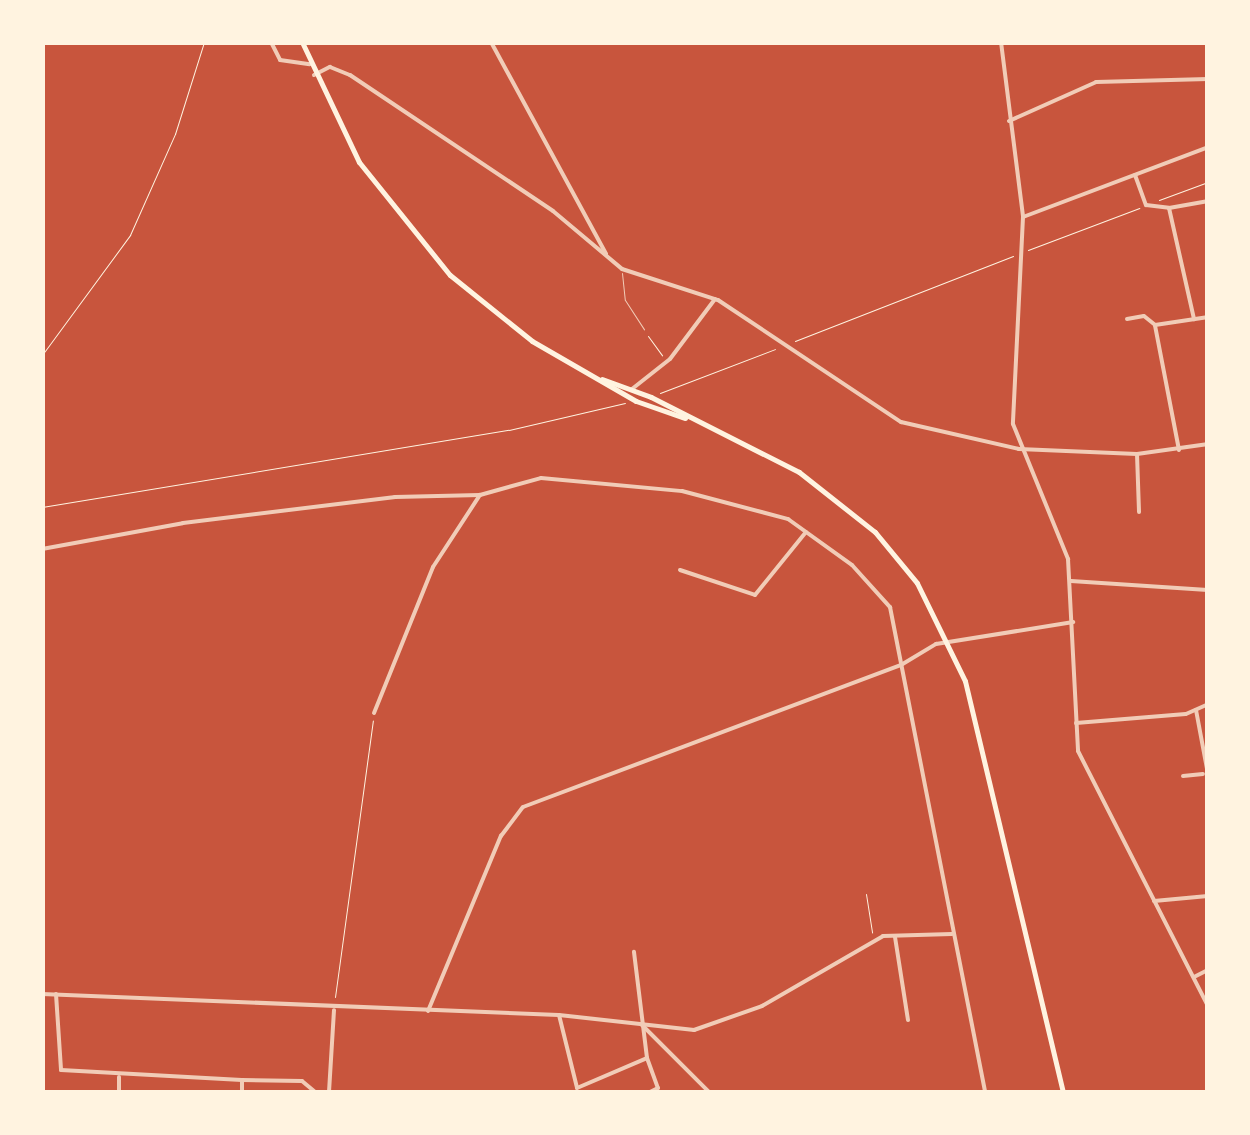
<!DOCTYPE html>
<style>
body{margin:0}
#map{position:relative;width:1250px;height:1135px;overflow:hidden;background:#c8553d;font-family:"IBM Plex Serif",serif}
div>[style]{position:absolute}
.path>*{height:1px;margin:-0.5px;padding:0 0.5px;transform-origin:0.5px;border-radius:0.5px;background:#fff3e0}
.service>*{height:1px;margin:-0.5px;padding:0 0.5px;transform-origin:0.5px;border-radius:0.5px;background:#f1ccb7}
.minor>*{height:4px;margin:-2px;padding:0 2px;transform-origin:2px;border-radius:2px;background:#f1ccb7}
.tertiary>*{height:4px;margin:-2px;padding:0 2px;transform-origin:2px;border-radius:2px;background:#f1ccb7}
.secondary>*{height:5px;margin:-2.5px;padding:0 2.5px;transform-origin:2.5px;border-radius:2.5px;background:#fff3e0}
span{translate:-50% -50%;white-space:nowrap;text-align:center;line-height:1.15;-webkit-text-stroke:10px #fff3e0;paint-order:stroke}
.frame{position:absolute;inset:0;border:45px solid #fff3e0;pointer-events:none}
</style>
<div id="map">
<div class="path">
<i style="left:1159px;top:200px;width:52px;rotate:-20.2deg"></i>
<i style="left:1028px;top:250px;width:119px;rotate:-20.7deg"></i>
<i style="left:648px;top:336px;width:24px;rotate:54deg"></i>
<i style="left:795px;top:341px;width:234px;rotate:-21.3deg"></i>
<i style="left:42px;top:355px;width:149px;rotate:-53.7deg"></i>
<i style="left:130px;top:235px;width:111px;rotate:-66deg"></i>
<i style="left:175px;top:134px;width:96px;rotate:-72.5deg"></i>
<i style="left:660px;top:393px;width:123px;rotate:-20.9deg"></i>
<i style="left:42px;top:507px;width:473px;rotate:-9.4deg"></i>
<i style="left:509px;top:430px;width:119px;rotate:-13.1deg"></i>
<i style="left:866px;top:894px;width:39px;rotate:81deg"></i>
<i style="left:335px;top:997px;width:279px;rotate:-82.2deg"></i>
</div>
<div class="service">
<i style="left:622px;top:273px;width:27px;rotate:84deg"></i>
<i style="left:625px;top:300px;width:35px;rotate:57deg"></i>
</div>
<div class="minor">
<i style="left:271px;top:42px;width:20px;rotate:63deg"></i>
<i style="left:280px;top:60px;width:30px;rotate:8deg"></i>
<i style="left:491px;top:42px;width:241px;rotate:61.5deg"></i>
<i style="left:314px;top:75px;width:18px;rotate:-27deg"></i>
<i style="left:330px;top:67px;width:22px;rotate:22deg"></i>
<i style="left:350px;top:75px;width:244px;rotate:33.8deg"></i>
<i style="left:553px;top:211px;width:90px;rotate:40deg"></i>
<i style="left:622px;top:269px;width:101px;rotate:17.9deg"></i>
<i style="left:718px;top:300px;width:220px;rotate:33.7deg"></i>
<i style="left:901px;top:422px;width:121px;rotate:12.9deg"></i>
<i style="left:1019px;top:449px;width:118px;rotate:2.4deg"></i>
<i style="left:1137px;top:454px;width:72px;rotate:-8deg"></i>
<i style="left:1009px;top:121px;width:95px;rotate:-24.1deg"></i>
<i style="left:1096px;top:82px;width:112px;rotate:-1.5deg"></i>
<i style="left:1135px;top:175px;width:32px;rotate:70deg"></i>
<i style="left:1146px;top:205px;width:23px;rotate:7deg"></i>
<i style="left:1169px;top:208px;width:114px;rotate:77.3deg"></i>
<i style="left:1169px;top:208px;width:40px;rotate:-10deg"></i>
<i style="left:1023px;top:217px;width:198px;rotate:-20.7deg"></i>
<i style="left:1127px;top:319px;width:17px;rotate:-10deg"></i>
<i style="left:1144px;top:316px;width:14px;rotate:39deg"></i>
<i style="left:632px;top:389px;width:48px;rotate:-38.3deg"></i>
<i style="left:670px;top:359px;width:75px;rotate:-53.1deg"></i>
<i style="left:1179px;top:450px;width:127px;rotate:-100.9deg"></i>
<i style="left:1155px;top:325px;width:54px;rotate:-8.6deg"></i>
<i style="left:1137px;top:454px;width:58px;rotate:88deg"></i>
<i style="left:42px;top:549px;width:143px;rotate:-10.4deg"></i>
<i style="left:183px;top:523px;width:214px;rotate:-7deg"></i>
<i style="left:395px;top:497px;width:85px;rotate:-1.3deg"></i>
<i style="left:480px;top:495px;width:63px;rotate:-15.6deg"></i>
<i style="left:541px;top:478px;width:142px;rotate:5.3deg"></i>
<i style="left:682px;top:491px;width:110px;rotate:14.8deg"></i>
<i style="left:788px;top:519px;width:79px;rotate:35.7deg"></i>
<i style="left:852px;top:565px;width:57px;rotate:47.9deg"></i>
<i style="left:890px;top:607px;width:494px;rotate:78.9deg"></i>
<i style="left:680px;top:570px;width:79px;rotate:18.4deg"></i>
<i style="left:755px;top:595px;width:81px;rotate:-51deg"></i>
<i style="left:1071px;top:581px;width:137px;rotate:3.8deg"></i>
<i style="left:1207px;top:627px;width:11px;rotate:-85deg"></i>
<i style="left:1196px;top:710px;width:65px;rotate:79.4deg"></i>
<i style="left:374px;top:713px;width:157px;rotate:-68deg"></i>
<i style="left:433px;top:567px;width:86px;rotate:-56.9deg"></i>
<i style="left:1076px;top:723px;width:110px;rotate:-4.7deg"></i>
<i style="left:1186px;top:714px;width:24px;rotate:-24deg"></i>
<i style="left:1183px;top:776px;width:20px;rotate:-6deg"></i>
<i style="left:1154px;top:901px;width:54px;rotate:-5.3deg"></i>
<i style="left:895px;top:937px;width:84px;rotate:81.1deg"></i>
<i style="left:1194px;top:977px;width:16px;rotate:-27deg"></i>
<i style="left:42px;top:994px;width:517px;rotate:2.33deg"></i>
<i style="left:559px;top:1015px;width:136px;rotate:6.3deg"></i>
<i style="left:694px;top:1030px;width:72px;rotate:-19.4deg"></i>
<i style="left:762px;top:1006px;width:140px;rotate:-30deg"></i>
<i style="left:883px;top:936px;width:69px;rotate:-1.7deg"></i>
<i style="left:56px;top:994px;width:76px;rotate:86.2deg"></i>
<i style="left:61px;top:1070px;width:181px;rotate:3.2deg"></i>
<i style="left:242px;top:1080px;width:12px;rotate:90deg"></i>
<i style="left:428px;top:1011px;width:190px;rotate:-67.4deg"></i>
<i style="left:501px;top:836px;width:36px;rotate:-53deg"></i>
<i style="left:523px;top:807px;width:404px;rotate:-20.6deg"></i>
<i style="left:901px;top:665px;width:41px;rotate:-31deg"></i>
<i style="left:936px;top:644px;width:139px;rotate:-9.1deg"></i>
<i style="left:559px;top:1015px;width:75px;rotate:76.1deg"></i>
<i style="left:577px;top:1088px;width:76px;rotate:-23.2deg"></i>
<i style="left:647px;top:1058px;width:107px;rotate:-97deg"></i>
<i style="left:641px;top:1024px;width:96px;rotate:45deg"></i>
<i style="left:647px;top:1058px;width:32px;rotate:70deg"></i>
<i style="left:658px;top:1088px;width:9px;rotate:153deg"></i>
<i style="left:242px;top:1080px;width:60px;rotate:1deg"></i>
<i style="left:302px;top:1081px;width:16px;rotate:40deg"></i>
<i style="left:119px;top:1092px;width:15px;rotate:-90deg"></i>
<i style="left:329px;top:1092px;width:82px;rotate:-86.5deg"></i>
</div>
<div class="tertiary">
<i style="left:1001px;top:42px;width:176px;rotate:82.8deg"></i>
<i style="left:1023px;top:217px;width:207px;rotate:92.8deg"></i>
<i style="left:1013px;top:424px;width:146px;rotate:67.8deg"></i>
<i style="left:1068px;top:559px;width:192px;rotate:87deg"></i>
<i style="left:1078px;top:751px;width:286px;rotate:63deg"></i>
</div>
<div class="secondary">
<i style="left:302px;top:42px;width:133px;rotate:64.6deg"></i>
<i style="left:359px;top:162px;width:145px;rotate:51.2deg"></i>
<i style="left:450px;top:275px;width:105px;rotate:38.8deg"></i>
<i style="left:532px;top:341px;width:120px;rotate:30deg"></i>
<i style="left:636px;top:401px;width:52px;rotate:19.1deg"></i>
<i style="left:602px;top:379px;width:52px;rotate:20.2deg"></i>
<i style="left:651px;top:397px;width:166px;rotate:26.9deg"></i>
<i style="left:799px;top:472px;width:97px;rotate:38.3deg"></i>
<i style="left:875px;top:532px;width:66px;rotate:50.5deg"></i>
<i style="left:917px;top:583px;width:109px;rotate:63.9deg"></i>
<i style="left:965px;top:681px;width:423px;rotate:76.6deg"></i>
</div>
<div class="frame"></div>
</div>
